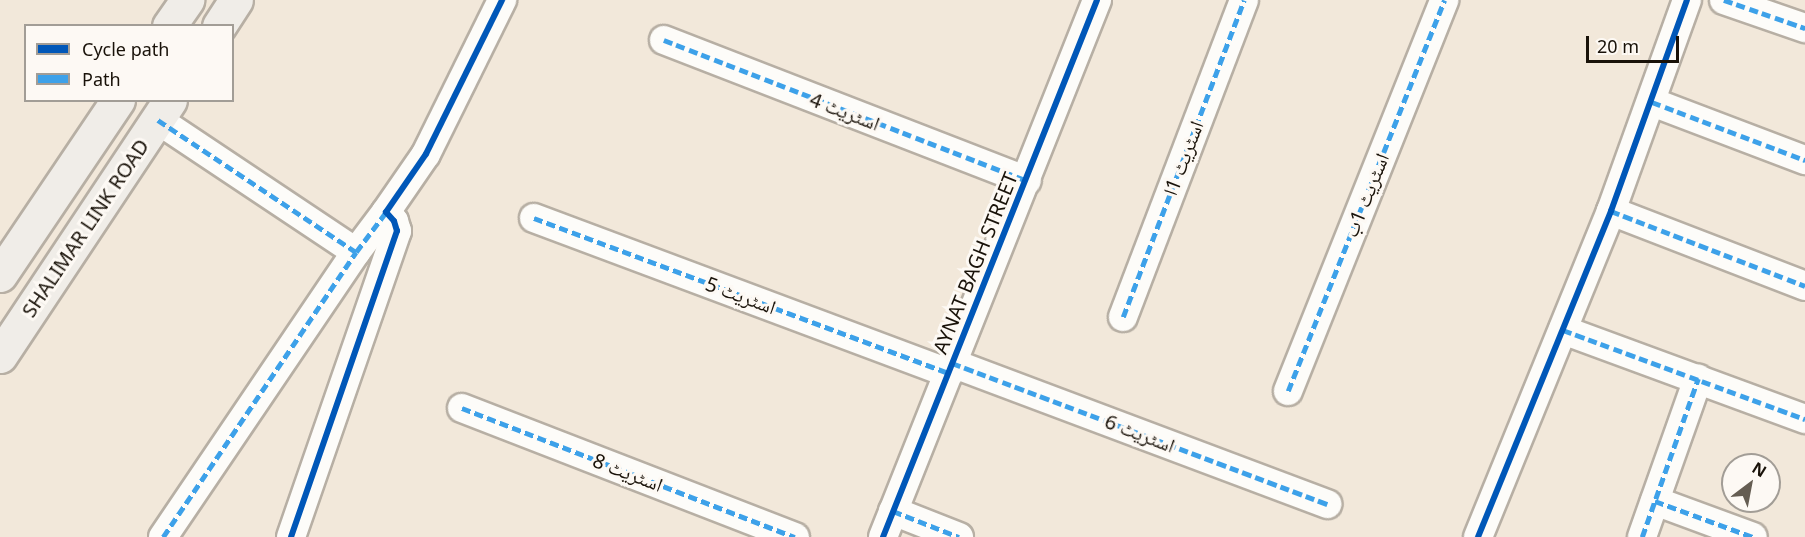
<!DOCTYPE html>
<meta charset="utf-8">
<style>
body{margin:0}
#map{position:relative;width:1805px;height:537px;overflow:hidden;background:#f2e8da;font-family:"Noto Sans","Noto Naskh Arabic",sans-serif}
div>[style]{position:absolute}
.roads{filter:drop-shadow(2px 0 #b7afa4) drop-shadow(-2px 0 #b7afa4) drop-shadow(0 2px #b7afa4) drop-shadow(0 -2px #b7afa4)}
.street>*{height:28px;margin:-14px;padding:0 14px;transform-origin:14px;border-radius:14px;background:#fdfcf9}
.secondary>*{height:33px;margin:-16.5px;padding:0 16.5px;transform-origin:16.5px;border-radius:16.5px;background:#f0ede8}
.quiet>*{height:4.5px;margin-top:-2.25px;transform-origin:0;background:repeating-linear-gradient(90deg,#3da1e9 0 9px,transparent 0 13.5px)}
.cycleway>*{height:6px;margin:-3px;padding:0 3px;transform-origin:3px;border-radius:3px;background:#0057b8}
span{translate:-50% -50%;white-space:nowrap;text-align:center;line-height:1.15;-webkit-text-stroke:6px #fdf9f4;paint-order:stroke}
.street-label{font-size:20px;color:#191209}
.legend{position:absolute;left:24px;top:24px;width:210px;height:78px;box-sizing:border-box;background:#fdf9f4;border:2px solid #a29d96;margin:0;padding:8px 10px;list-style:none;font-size:18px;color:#191209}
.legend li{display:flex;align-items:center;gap:12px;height:30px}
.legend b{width:30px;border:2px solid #a29d96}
.north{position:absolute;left:1721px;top:453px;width:60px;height:60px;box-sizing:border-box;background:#fdf9f4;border:2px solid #a29d96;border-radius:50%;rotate:32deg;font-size:16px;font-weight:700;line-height:24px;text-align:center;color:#191209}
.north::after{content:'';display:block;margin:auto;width:21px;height:27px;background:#655d52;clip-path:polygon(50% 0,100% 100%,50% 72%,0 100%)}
.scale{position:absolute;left:1586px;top:36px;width:93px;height:27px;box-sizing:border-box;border:3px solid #191209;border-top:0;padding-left:8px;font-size:18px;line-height:21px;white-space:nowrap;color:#191209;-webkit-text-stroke:4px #fdf9f4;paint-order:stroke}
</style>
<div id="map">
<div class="roads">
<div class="street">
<i style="left:1724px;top:0;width:86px;rotate:19.1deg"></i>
<i style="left:664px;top:40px;width:389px;rotate:21.2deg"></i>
<i style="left:1652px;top:102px;width:164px;rotate:20.8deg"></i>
<i style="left:158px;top:120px;width:238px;rotate:33.7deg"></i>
<i style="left:1611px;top:211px;width:208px;rotate:21.1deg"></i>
<i style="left:534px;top:218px;width:443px;rotate:20.5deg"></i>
<i style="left:1123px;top:317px;width:339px;rotate:-69.1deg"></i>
<i style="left:1563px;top:330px;width:258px;rotate:20.2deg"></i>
<i style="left:952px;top:363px;width:401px;rotate:20.6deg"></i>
<i style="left:1288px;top:391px;width:421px;rotate:-68.2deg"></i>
<i style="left:462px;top:408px;width:357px;rotate:21.2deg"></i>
<i style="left:1655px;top:501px;width:104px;rotate:20.2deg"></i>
<i style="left:893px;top:511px;width:71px;rotate:21.5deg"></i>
<i style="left:163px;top:537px;width:344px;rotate:-55.9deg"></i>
<i style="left:356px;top:252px;width:50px;rotate:-53.1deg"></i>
<i style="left:291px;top:537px;width:324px;rotate:-70.9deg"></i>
<i style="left:397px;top:231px;width:10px;rotate:-107deg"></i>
<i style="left:394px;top:221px;width:12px;rotate:-132deg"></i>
<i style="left:386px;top:212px;width:70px;rotate:-55.4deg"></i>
<i style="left:426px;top:154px;width:172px;rotate:-63.7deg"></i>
<i style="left:883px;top:537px;width:578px;rotate:-68.27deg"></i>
<i style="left:1478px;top:537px;width:352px;rotate:-67.8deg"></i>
<i style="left:1611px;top:211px;width:224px;rotate:-70.2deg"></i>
<i style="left:1642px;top:537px;width:168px;rotate:-70.5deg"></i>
</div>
<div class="secondary">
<i style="left:169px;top:26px;width:32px;rotate:-55deg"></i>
<i style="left:219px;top:26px;width:31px;rotate:-57deg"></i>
<i style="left:0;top:275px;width:211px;rotate:-56deg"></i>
<i style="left:0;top:356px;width:307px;rotate:-56.4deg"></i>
</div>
</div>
<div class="quiet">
<i style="left:1724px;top:0;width:86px;rotate:19.1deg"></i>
<i style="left:664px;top:40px;width:389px;rotate:21.2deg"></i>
<i style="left:1652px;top:102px;width:164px;rotate:20.8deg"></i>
<i style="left:158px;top:120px;width:238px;rotate:33.7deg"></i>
<i style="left:1611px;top:211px;width:208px;rotate:21.1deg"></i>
<i style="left:534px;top:218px;width:443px;rotate:20.5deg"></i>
<i style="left:1123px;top:317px;width:339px;rotate:-69.1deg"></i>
<i style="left:1563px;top:330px;width:258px;rotate:20.2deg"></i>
<i style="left:952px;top:363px;width:401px;rotate:20.6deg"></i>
<i style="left:1288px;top:391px;width:421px;rotate:-68.2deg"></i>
<i style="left:462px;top:408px;width:357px;rotate:21.2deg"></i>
<i style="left:1655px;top:501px;width:104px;rotate:20.2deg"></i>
<i style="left:893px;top:511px;width:71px;rotate:21.5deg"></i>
<i style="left:163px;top:537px;width:344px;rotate:-55.9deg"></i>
<i style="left:356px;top:252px;width:50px;rotate:-53.1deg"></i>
<i style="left:1642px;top:537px;width:168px;rotate:-70.5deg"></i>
</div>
<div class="cycleway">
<i style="left:291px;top:537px;width:324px;rotate:-70.9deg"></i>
<i style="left:397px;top:231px;width:10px;rotate:-107deg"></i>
<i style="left:394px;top:221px;width:12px;rotate:-132deg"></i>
<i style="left:386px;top:212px;width:70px;rotate:-55.4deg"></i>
<i style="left:426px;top:154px;width:172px;rotate:-63.7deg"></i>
<i style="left:883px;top:537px;width:578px;rotate:-68.27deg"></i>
<i style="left:1478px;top:537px;width:352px;rotate:-67.8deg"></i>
<i style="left:1611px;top:211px;width:224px;rotate:-70.2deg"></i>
</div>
<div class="street-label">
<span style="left:845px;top:111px;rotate:21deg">اسٹریٹ 4</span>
<span style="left:1183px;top:158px;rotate:-69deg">اسٹریٹ 1ا</span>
<span style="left:1366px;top:195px;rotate:-68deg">اسٹریٹ 1ب</span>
<span style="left:85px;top:228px;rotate:-56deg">SHALIMAR LINK ROAD</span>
<span style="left:975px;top:263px;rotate:-68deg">AYNAT BAGH STREET</span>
<span style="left:741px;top:295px;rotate:20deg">اسٹریٹ 5</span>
<span style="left:1140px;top:433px;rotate:21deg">اسٹریٹ 6</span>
<span style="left:628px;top:472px;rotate:21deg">اسٹریٹ 8</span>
</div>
<ul class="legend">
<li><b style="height:8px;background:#0057b8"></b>Cycle path</li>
<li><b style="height:8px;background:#3da1e9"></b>Path</li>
</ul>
<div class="north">N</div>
<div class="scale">20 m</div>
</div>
